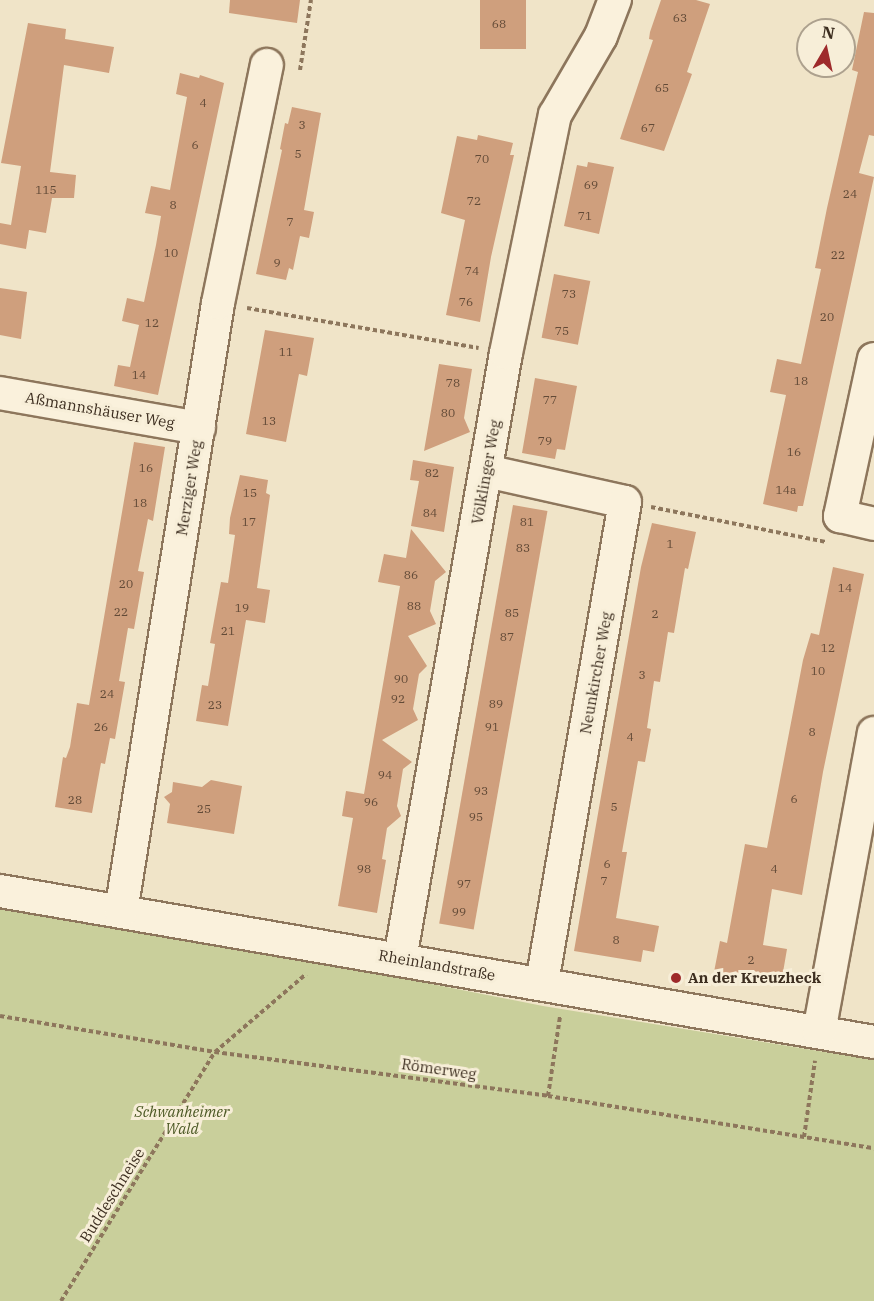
<!DOCTYPE html>
<meta charset="utf-8">
<style>
body{margin:0}
#map{position:relative;width:874px;height:1301px;overflow:hidden;background:#f0e4c8;font-family:"IBM Plex Serif",serif}
div>[style]{position:absolute}
.green>*{inset:0;background:#c9cf9b}
.building>*{inset:0;background:#cf9f7d;transform-origin:0 0}
.path>*{height:4px;margin-top:-2px;transform-origin:0;background:repeating-linear-gradient(90deg,#8d765c 0 4.5px,transparent 0 7.5px)}
.roads{filter:drop-shadow(2px 0 #8d765c) drop-shadow(-2px 0 #8d765c) drop-shadow(0 2px #8d765c) drop-shadow(0 -2px #8d765c)}
.street>*{height:32px;margin:-16px;padding:0 16px;transform-origin:16px;border-radius:16px;background:#faf1dc}
.dots>*{width:16px;height:16px;translate:-50% -50%;box-sizing:border-box;border:3px solid #f7eed8;border-radius:50%}
span{translate:-50% -50%;white-space:nowrap;text-align:center;line-height:1.15;-webkit-text-stroke:6px #f7eed8;paint-order:stroke}
.number-label{font-size:12px;color:#624a37}
.number-label span{-webkit-text-stroke-width:0}
.street-label{font-size:15px;color:#3d2e20}
.poi-label{font-size:15px;color:#3d2e20;font-weight:700}
.left{translate:0 -50%;text-align:left}
.park-label{font-size:15px;color:#4d5a26;font-style:italic}
.north{position:absolute;left:796px;top:18px;width:60px;height:60px;box-sizing:border-box;background:#f7eed8;border:2px solid #ada18e;border-radius:50%;rotate:9deg;font-size:16px;font-weight:700;line-height:24px;text-align:center;color:#3d2e20}
.north::after{content:'';display:block;margin:auto;width:21px;height:27px;background:#9e2a2b;clip-path:polygon(50% 0,100% 100%,50% 72%,0 100%)}
</style>
<div id="map">
<div class="green">
<i style="clip-path:polygon(0 899px,543px 1006px,874px 1060px,874px 1301px,0 1301px)"></i>
</div>
<div class="building">
<i style="clip-path:polygon(230px 0,300px 0,297px 23px,229px 13px)"></i>
<i style="left:480px;top:0;width:46px;height:49px"></i>
<i style="clip-path:polygon(661px 0,696px 0,710px 4px,687px 72px,692px 74px,664px 151px,620px 139px,653px 40px,649px 39px,650px 32px)"></i>
<i style="clip-path:polygon(864px 12px,874px 13px,874px 136px,869px 135px,859px 173px,874px 177px,803px 506px,798px 506px,797px 512px,763px 504px,786px 395px,770px 392px,777px 359px,801px 364px,821px 269px,815px 268px,827px 208px,858px 72px,852px 70px)"></i>
<i style="clip-path:polygon(28px 23px,66px 29px,65px 39px,114px 47px,109px 73px,64px 65px,50px 172px,76px 175px,74px 198px,52px 198px,46px 233px,29px 230px,26px 249px,0 244px,0 223px,11px 225px,21px 166px,1px 163px)"></i>
<i style="clip-path:polygon(180px 73px,199px 78px,200px 75px,224px 83px,158px 395px,114px 386px,118px 365px,130px 367px,139px 325px,122px 321px,127px 298px,144px 302px,156px 245px,161px 216px,145px 213px,151px 186px,170px 190px,187px 97px,176px 94px)"></i>
<i style="clip-path:polygon(292px 107px,321px 113px,304px 210px,314px 212px,309px 238px,300px 236px,293px 270px,289px 268px,286px 280px,256px 274px,282px 150px,280px 149px,285px 123px,288px 124px)"></i>
<i style="clip-path:polygon(478px 135px,513px 143px,510px 155px,514px 155px,491px 257px,480px 322px,446px 315px,465px 220px,441px 213px,457px 136px,477px 140px)"></i>
<i style="clip-path:polygon(588px 162px,614px 167px,599px 234px,564px 226px,577px 165px,587px 167px)"></i>
<i style="left:554px;top:274px;width:37px;height:65px;rotate:11deg"></i>
<i style="clip-path:polygon(0 288px,27px 292px,21px 339px,0 335px)"></i>
<i style="clip-path:polygon(265px 330px,314px 338px,307px 376px,299px 374px,286px 442px,246px 434px)"></i>
<i style="clip-path:polygon(439px 364px,472px 369px,464px 418px,470px 432px,424px 451px)"></i>
<i style="clip-path:polygon(535px 378px,577px 386px,565px 450px,557px 449px,555px 459px,522px 453px)"></i>
<i style="clip-path:polygon(134px 442px,165px 447px,153px 521px,148px 519px,138px 571px,144px 572px,134px 629px,128px 628px,119px 681px,125px 682px,115px 739px,110px 738px,105px 764px,101px 763px,92px 813px,55px 807px,63px 757px,66px 758px,70px 747px,77px 703px,89px 705px)"></i>
<i style="clip-path:polygon(413px 460px,454px 467px,444px 532px,411px 526px,419px 481px,410px 480px)"></i>
<i style="clip-path:polygon(240px 475px,268px 480px,266px 493px,270px 495px,257px 588px,270px 590px,265px 623px,246px 620px,228px 726px,196px 721px,202px 685px,208px 686px,215px 644px,210px 643px,221px 582px,228px 583px,235px 535px,229px 534px,230px 518px)"></i>
<i style="left:513px;top:505px;width:35px;height:425px;rotate:10deg"></i>
<i style="clip-path:polygon(652px 523px,696px 532px,688px 569px,685px 568px,674px 633px,668px 632px,660px 682px,654px 681px,647px 728px,651px 729px,645px 762px,638px 761px,622px 852px,627px 852px,616px 918px,659px 926px,654px 952px,643px 950px,641px 962px,574px 951px,641px 567px)"></i>
<i style="clip-path:polygon(411px 529px,446px 572px,435px 581px,430px 611px,436px 624px,408px 636px,427px 666px,419px 674px,413px 709px,418px 720px,382px 740px,412px 762px,403px 769px,397px 806px,401px 816px,387px 828px,382px 859px,386px 860px,377px 913px,338px 906px,353px 818px,342px 816px,346px 791px,364px 794px,400px 586px,378px 582px,384px 554px,406px 558px)"></i>
<i style="clip-path:polygon(833px 567px,864px 574px,823px 772px,802px 895px,772px 889px,763px 945px,787px 949px,781px 984px,714px 972px,720px 941px,727px 943px,745px 844px,767px 848px,803px 660px,811px 633px,819px 635px)"></i>
<i style="clip-path:polygon(211px 780px,242px 786px,234px 834px,167px 823px,170px 804px,164px 797px,172px 792px,173px 782px,202px 787px)"></i>
</div>
<div class="path">
<i style="left:300px;top:70px;width:71px;rotate:-81.1deg"></i>
<i style="left:247px;top:308px;width:235px;rotate:9.8deg"></i>
<i style="left:651px;top:507px;width:178px;rotate:11.3deg"></i>
<i style="left:0;top:1016px;width:218px;rotate:9.5deg"></i>
<i style="left:215px;top:1052px;width:336px;rotate:7.5deg"></i>
<i style="left:548px;top:1096px;width:330px;rotate:9.1deg"></i>
<i style="left:548px;top:1096px;width:80px;rotate:-81.4deg"></i>
<i style="left:804px;top:1137px;width:77px;rotate:-81.8deg"></i>
<i style="left:61px;top:1301px;width:293px;rotate:-58.3deg"></i>
<i style="left:215px;top:1052px;width:120px;rotate:-40.6deg"></i>
</div>
<div class="roads">
<div class="street">
<i style="left:874px;top:359px;width:161px;rotate:102.2deg"></i>
<i style="left:840px;top:516px;width:35px;rotate:13deg"></i>
<i style="left:0;top:393px;width:202px;rotate:10deg"></i>
<i style="left:486px;top:471px;width:142px;rotate:12.6deg"></i>
<i style="left:625px;top:502px;width:489px;rotate:99.8deg"></i>
<i style="left:0;top:891px;width:887px;rotate:9.8deg"></i>
<i style="left:121px;top:912px;width:617px;rotate:-80.95deg"></i>
<i style="left:218px;top:303px;width:243px;rotate:-78.4deg"></i>
<i style="left:400px;top:959px;width:615px;rotate:-80.08deg"></i>
<i style="left:506px;top:353px;width:243px;rotate:-78.4deg"></i>
<i style="left:555px;top:115px;width:91px;rotate:-59.8deg"></i>
<i style="left:601px;top:36px;width:39px;rotate:-69deg"></i>
<i style="left:819px;top:1032px;width:304px;rotate:-79.6deg"></i>
</div>
</div>
<div class="dots">
<i style="left:676px;top:978px;background:#9e2a2b"></i>
</div>
<div class="number-label">
<span style="left:680px;top:18px">63</span>
<span style="left:499px;top:24px">68</span>
<span style="left:662px;top:88px">65</span>
<span style="left:203px;top:103px">4</span>
<span style="left:302px;top:125px">3</span>
<span style="left:648px;top:128px">67</span>
<span style="left:195px;top:145px">6</span>
<span style="left:298px;top:154px">5</span>
<span style="left:482px;top:159px">70</span>
<span style="left:591px;top:185px">69</span>
<span style="left:46px;top:190px">115</span>
<span style="left:850px;top:194px">24</span>
<span style="left:474px;top:201px">72</span>
<span style="left:173px;top:205px">8</span>
<span style="left:585px;top:216px">71</span>
<span style="left:290px;top:222px">7</span>
<span style="left:171px;top:253px">10</span>
<span style="left:838px;top:255px">22</span>
<span style="left:277px;top:263px">9</span>
<span style="left:472px;top:271px">74</span>
<span style="left:569px;top:294px">73</span>
<span style="left:466px;top:302px">76</span>
<span style="left:827px;top:317px">20</span>
<span style="left:152px;top:323px">12</span>
<span style="left:562px;top:331px">75</span>
<span style="left:286px;top:352px">11</span>
<span style="left:139px;top:375px">14</span>
<span style="left:801px;top:381px">18</span>
<span style="left:453px;top:383px">78</span>
<span style="left:550px;top:400px">77</span>
<span style="left:448px;top:413px">80</span>
<span style="left:269px;top:421px">13</span>
<span style="left:545px;top:441px">79</span>
<span style="left:794px;top:452px">16</span>
<span style="left:146px;top:468px">16</span>
<span style="left:432px;top:473px">82</span>
<span style="left:786px;top:490px">14a</span>
<span style="left:250px;top:493px">15</span>
<span style="left:140px;top:503px">18</span>
<span style="left:430px;top:513px">84</span>
<span style="left:249px;top:522px">17</span>
<span style="left:527px;top:522px">81</span>
<span style="left:670px;top:544px">1</span>
<span style="left:523px;top:548px">83</span>
<span style="left:411px;top:575px">86</span>
<span style="left:126px;top:584px">20</span>
<span style="left:845px;top:588px">14</span>
<span style="left:414px;top:606px">88</span>
<span style="left:242px;top:608px">19</span>
<span style="left:121px;top:612px">22</span>
<span style="left:512px;top:613px">85</span>
<span style="left:655px;top:614px">2</span>
<span style="left:228px;top:631px">21</span>
<span style="left:507px;top:637px">87</span>
<span style="left:828px;top:648px">12</span>
<span style="left:818px;top:671px">10</span>
<span style="left:642px;top:675px">3</span>
<span style="left:401px;top:679px">90</span>
<span style="left:107px;top:694px">24</span>
<span style="left:398px;top:699px">92</span>
<span style="left:496px;top:704px">89</span>
<span style="left:215px;top:705px">23</span>
<span style="left:101px;top:727px">26</span>
<span style="left:492px;top:727px">91</span>
<span style="left:812px;top:732px">8</span>
<span style="left:630px;top:737px">4</span>
<span style="left:385px;top:775px">94</span>
<span style="left:481px;top:791px">93</span>
<span style="left:794px;top:799px">6</span>
<span style="left:75px;top:800px">28</span>
<span style="left:371px;top:802px">96</span>
<span style="left:614px;top:807px">5</span>
<span style="left:204px;top:809px">25</span>
<span style="left:476px;top:817px">95</span>
<span style="left:607px;top:864px">6</span>
<span style="left:364px;top:869px">98</span>
<span style="left:774px;top:869px">4</span>
<span style="left:604px;top:881px">7</span>
<span style="left:464px;top:884px">97</span>
<span style="left:459px;top:912px">99</span>
<span style="left:616px;top:940px">8</span>
<span style="left:751px;top:960px">2</span>
</div>
<div class="street-label">
<span style="left:100px;top:410px;rotate:10deg">Aßmannshäuser Weg</span>
<span style="left:486px;top:472px;rotate:-80deg">Völklinger Weg</span>
<span style="left:189px;top:488px;rotate:-81deg">Merziger Weg</span>
<span style="left:596px;top:673px;rotate:-80deg">Neunkircher Weg</span>
<span style="left:437px;top:965px;rotate:10deg">Rheinlandstraße</span>
<span style="left:439px;top:1069px;rotate:8deg">Römerweg</span>
<span style="left:112px;top:1195px;rotate:-58deg">Buddeschneise</span>
</div>
<div class="poi-label">
<span class="left" style="left:688px;top:978px">An der Kreuzheck</span>
</div>
<div class="park-label">
<span style="left:182px;top:1120px">Schwanheimer<br>Wald</span>
</div>
<div class="north">N</div>
</div>
